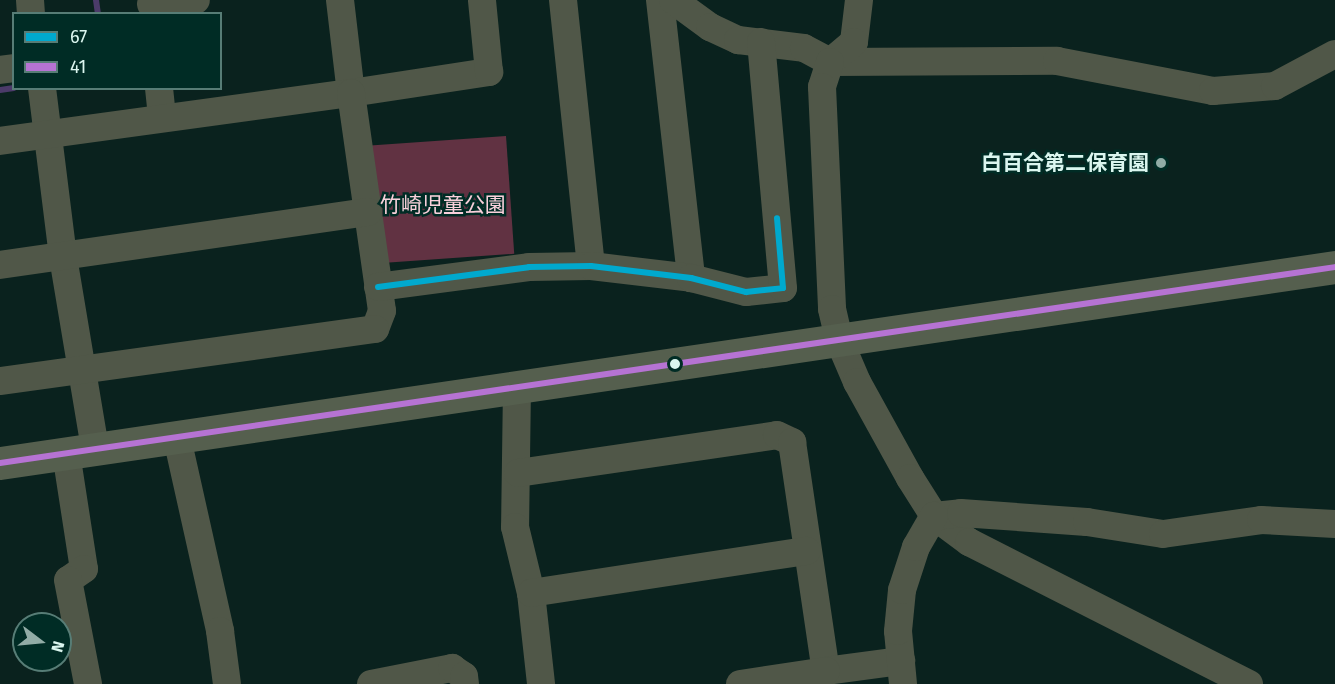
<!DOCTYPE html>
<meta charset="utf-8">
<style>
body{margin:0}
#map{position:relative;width:1335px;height:684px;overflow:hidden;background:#0a221e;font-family:"Fira Sans","Noto Sans JP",sans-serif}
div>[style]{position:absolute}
.green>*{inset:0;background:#613242;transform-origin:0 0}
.stream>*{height:6px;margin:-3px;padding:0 3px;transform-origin:3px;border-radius:3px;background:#4c3b6a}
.minor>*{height:28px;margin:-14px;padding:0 14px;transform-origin:14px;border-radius:14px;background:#505748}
.major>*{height:33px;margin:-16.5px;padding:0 16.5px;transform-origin:16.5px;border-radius:16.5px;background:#555f4e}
.bus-1>*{height:6px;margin:-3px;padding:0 3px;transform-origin:3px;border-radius:3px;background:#00a9ce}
.bus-2>*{height:6px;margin:-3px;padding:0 3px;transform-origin:3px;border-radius:3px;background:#b673d3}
.dots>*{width:16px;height:16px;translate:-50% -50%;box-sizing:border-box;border:3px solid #002c25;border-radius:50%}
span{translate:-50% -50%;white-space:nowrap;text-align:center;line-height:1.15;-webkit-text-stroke:5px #002c25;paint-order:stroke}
.poi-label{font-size:21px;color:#daf6ef;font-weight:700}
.right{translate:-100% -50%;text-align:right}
.park-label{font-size:21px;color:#f9d0db}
.legend{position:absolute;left:12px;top:12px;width:210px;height:78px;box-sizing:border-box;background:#002c25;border:2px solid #577d76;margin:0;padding:8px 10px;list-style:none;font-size:18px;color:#daf6ef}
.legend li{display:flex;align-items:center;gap:12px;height:30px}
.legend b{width:30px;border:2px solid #577d76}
.north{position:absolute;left:12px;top:612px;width:60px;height:60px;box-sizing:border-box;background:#002c25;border:2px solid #577d76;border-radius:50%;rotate:106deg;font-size:16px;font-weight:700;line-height:24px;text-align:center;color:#daf6ef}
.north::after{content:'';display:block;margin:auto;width:21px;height:27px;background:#91aca6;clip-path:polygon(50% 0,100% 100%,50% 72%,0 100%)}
</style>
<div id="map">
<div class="green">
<i style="left:506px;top:136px;width:118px;height:136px;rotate:86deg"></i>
</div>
<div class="stream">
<i style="left:96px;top:0;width:14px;rotate:82deg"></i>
<i style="left:0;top:90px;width:14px;rotate:-8deg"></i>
</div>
<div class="minor">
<i style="left:30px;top:0;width:14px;rotate:86deg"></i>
<i style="left:340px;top:0;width:94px;rotate:83.3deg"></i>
<i style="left:351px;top:93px;width:140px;rotate:-8.7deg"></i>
<i style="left:489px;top:72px;width:72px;rotate:-95.6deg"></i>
<i style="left:563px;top:0;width:267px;rotate:84deg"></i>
<i style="left:660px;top:0;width:280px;rotate:83.6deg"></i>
<i style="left:673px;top:0;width:46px;rotate:36.1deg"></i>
<i style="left:710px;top:27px;width:31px;rotate:25deg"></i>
<i style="left:738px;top:40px;width:66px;rotate:6.9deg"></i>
<i style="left:804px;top:48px;width:30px;rotate:28deg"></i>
<i style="left:830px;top:62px;width:227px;rotate:-0.3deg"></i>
<i style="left:1057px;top:61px;width:159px;rotate:10.9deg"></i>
<i style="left:1213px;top:91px;width:62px;rotate:-4.6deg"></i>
<i style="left:1275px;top:86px;width:68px;rotate:-28.1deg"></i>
<i style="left:859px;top:0;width:42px;rotate:96.8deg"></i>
<i style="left:854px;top:42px;width:31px;rotate:140deg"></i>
<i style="left:830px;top:62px;width:26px;rotate:108deg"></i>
<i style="left:822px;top:87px;width:222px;rotate:87.4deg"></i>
<i style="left:832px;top:309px;width:32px;rotate:77deg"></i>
<i style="left:839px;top:340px;width:46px;rotate:66.8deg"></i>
<i style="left:857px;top:382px;width:110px;rotate:61.1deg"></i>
<i style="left:910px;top:478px;width:45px;rotate:57.7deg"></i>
<i style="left:934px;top:516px;width:44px;rotate:36.6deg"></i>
<i style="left:969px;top:542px;width:314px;rotate:26.9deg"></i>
<i style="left:151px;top:4px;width:45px;rotate:-5.1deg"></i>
<i style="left:0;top:70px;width:14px;rotate:-8deg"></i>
<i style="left:42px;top:88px;width:170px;rotate:82.9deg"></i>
<i style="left:63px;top:257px;width:194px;rotate:80.5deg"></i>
<i style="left:159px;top:88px;width:28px;rotate:84deg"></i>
<i style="left:0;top:141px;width:354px;rotate:-7.8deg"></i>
<i style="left:351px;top:93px;width:220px;rotate:81.9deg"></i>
<i style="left:382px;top:311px;width:19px;rotate:111deg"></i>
<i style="left:375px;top:329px;width:379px;rotate:172.1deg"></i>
<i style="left:0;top:265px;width:372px;rotate:-8.2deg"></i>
<i style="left:378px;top:287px;width:152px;rotate:-7.5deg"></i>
<i style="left:529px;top:267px;width:62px;rotate:-0.9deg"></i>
<i style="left:591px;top:266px;width:101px;rotate:6.8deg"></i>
<i style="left:691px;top:278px;width:57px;rotate:14.3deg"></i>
<i style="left:746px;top:292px;width:37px;rotate:-6deg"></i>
<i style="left:783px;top:288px;width:247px;rotate:-95.1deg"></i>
<i style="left:517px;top:387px;width:140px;rotate:90.8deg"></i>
<i style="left:515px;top:527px;width:68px;rotate:76.4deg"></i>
<i style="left:531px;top:593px;width:92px;rotate:83.7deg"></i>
<i style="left:177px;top:438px;width:198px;rotate:77.4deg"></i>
<i style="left:220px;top:631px;width:53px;rotate:82.5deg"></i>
<i style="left:66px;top:453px;width:117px;rotate:81.2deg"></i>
<i style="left:84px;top:569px;width:19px;rotate:145deg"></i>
<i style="left:68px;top:580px;width:106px;rotate:79.1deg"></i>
<i style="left:518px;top:473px;width:262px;rotate:-8.3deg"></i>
<i style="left:777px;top:435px;width:17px;rotate:25deg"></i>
<i style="left:792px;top:442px;width:232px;rotate:81.6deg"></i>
<i style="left:826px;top:671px;width:76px;rotate:-7.6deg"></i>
<i style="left:934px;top:516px;width:27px;rotate:-6deg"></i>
<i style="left:961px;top:513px;width:126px;rotate:4.1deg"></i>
<i style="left:1087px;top:522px;width:77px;rotate:9deg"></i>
<i style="left:1163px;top:534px;width:99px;rotate:-8.1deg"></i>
<i style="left:1261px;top:520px;width:74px;rotate:3.1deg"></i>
<i style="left:531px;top:593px;width:279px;rotate:-8.7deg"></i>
<i style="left:371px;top:684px;width:83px;rotate:-11.2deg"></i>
<i style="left:452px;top:668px;width:14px;rotate:34deg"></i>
<i style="left:464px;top:676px;width:8px;rotate:83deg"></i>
<i style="left:740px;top:684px;width:87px;rotate:-8.6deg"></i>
<i style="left:903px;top:684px;width:53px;rotate:-95.4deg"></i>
<i style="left:898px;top:631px;width:41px;rotate:-84.4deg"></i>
<i style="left:902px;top:590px;width:45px;rotate:-72deg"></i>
<i style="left:916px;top:547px;width:36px;rotate:-60deg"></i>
</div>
<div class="major">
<i style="left:0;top:463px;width:1349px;rotate:-8.35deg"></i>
</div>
<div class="bus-1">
<i style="left:378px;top:287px;width:152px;rotate:-7.5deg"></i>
<i style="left:529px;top:267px;width:62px;rotate:-0.9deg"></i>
<i style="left:591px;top:266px;width:101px;rotate:6.8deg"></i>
<i style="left:691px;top:278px;width:57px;rotate:14.3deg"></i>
<i style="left:746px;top:292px;width:37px;rotate:-6deg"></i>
<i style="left:783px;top:288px;width:70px;rotate:-94.9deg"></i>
</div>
<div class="bus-2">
<i style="left:0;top:463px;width:1349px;rotate:-8.35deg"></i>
</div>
<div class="dots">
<i style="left:1161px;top:163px;background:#91aca6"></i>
<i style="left:675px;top:364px;background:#daf6ef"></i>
</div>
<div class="poi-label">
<span class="right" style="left:1149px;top:163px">白百合第二保育園</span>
</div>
<div class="park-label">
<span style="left:443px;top:205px">竹崎児童公園</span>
</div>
<ul class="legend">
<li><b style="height:8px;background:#00a9ce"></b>67</li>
<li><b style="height:8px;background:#b673d3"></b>41</li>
</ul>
<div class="north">N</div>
</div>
